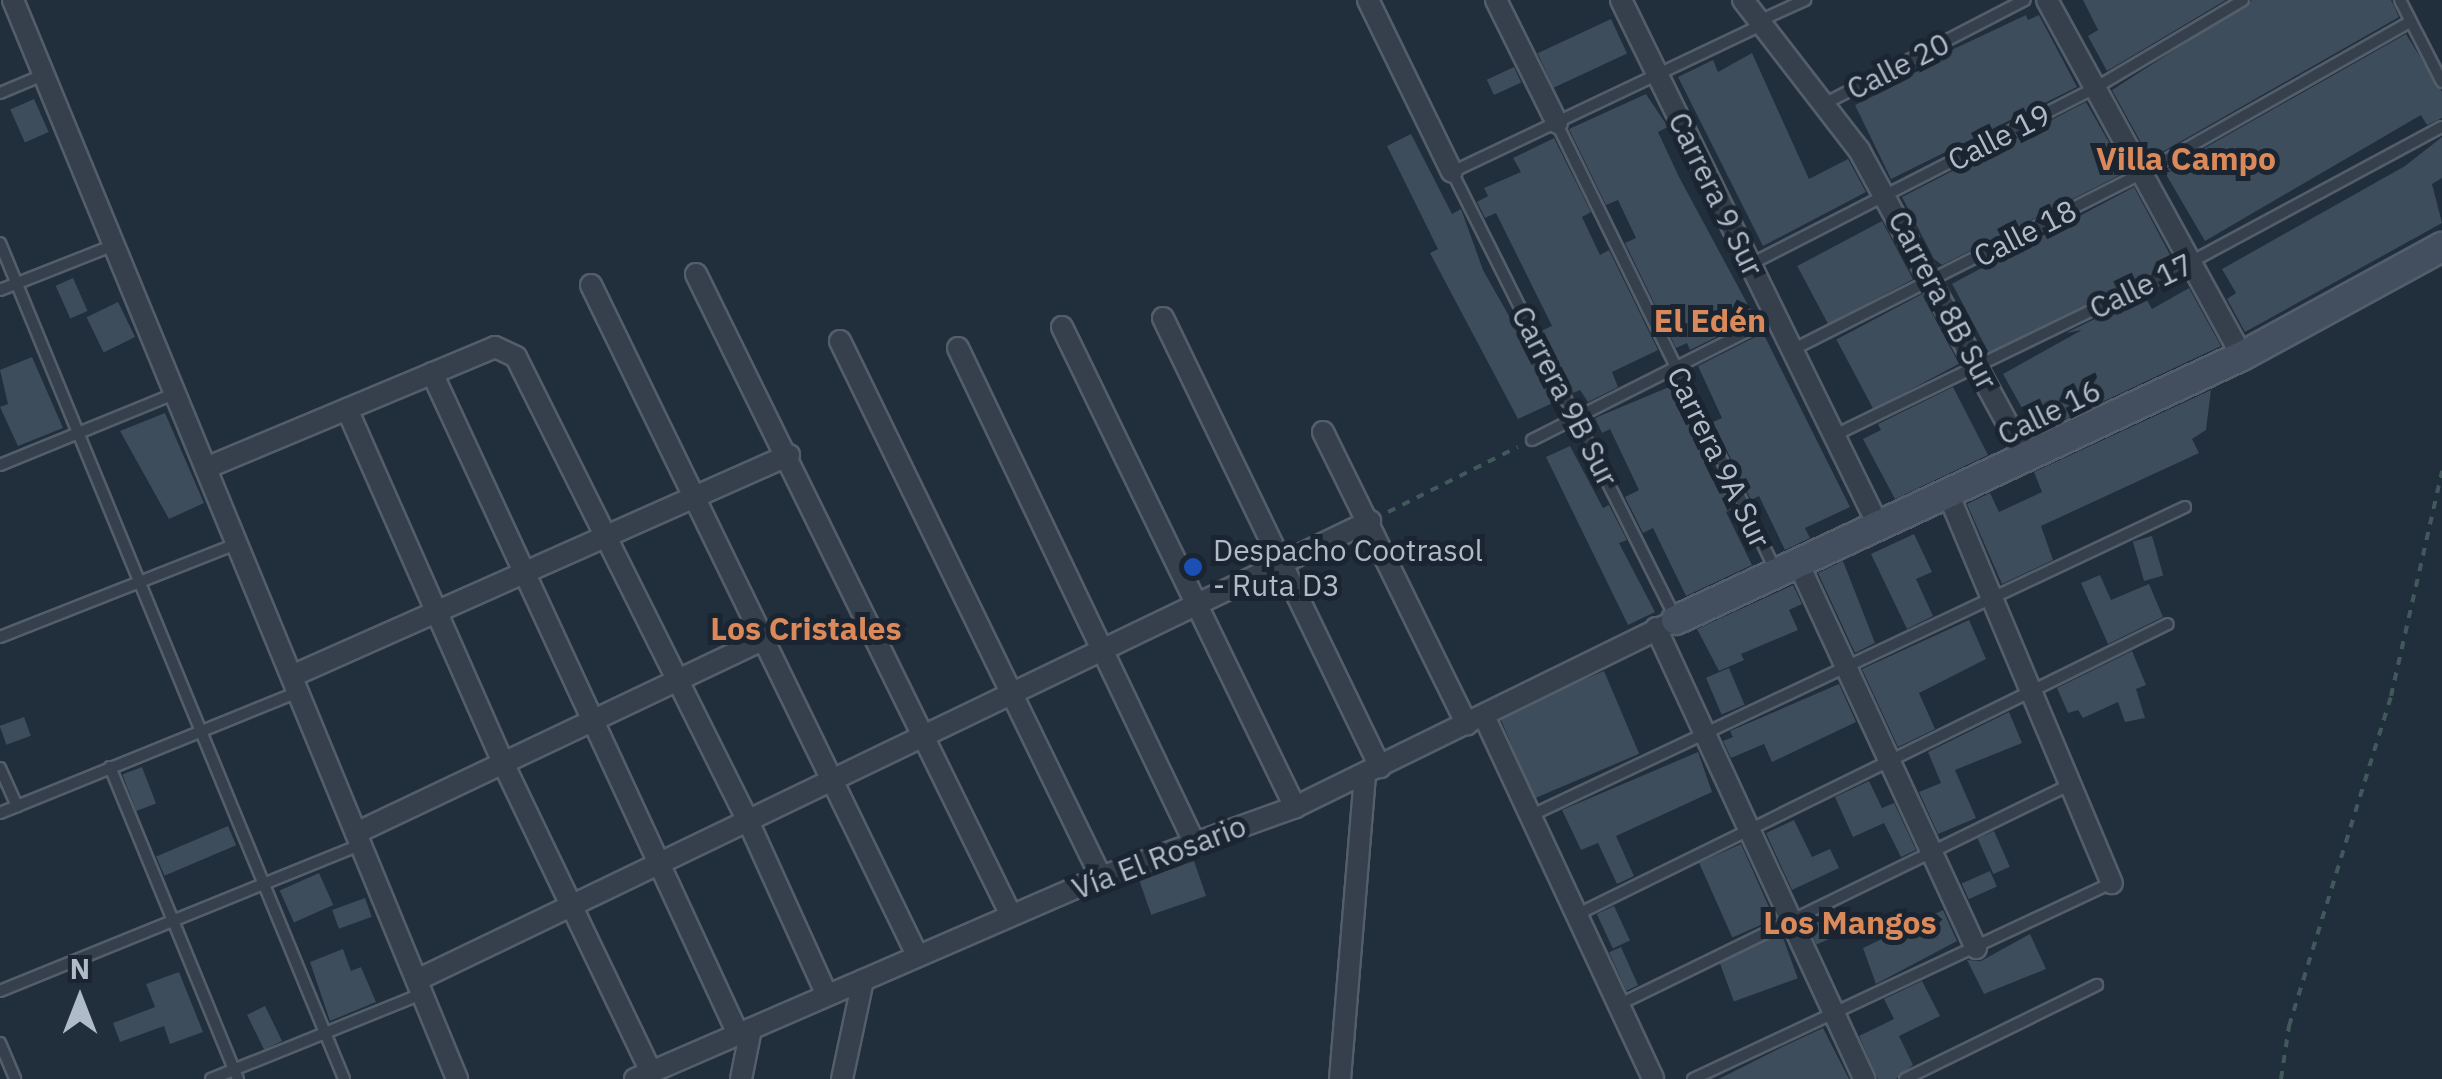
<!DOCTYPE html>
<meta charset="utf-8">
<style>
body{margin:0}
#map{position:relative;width:2442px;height:1079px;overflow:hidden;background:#212e3c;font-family:"IBM Plex Sans",sans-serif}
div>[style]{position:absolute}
.building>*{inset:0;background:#3d4d5b;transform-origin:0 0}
.path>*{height:4px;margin-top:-2px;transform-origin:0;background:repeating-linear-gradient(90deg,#41595a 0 8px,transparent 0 16px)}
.roads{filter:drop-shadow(2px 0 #535e6a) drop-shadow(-2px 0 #535e6a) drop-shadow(0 2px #535e6a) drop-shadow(0 -2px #535e6a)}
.lane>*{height:10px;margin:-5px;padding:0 5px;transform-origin:5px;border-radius:5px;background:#35404c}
.street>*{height:20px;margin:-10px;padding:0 10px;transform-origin:10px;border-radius:10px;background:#35404c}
.secondary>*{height:28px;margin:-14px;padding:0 14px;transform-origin:14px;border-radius:14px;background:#434f5f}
.dots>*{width:28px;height:28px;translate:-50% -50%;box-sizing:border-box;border:5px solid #1a2531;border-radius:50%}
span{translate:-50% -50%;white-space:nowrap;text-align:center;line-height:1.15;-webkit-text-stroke:10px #1a2531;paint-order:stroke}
.street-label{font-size:30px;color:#b0bbc8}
.poi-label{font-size:30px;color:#b0bbc8}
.left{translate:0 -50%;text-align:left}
.neighbourhood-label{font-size:32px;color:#d9895a;font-weight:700}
.north{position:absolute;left:30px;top:949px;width:100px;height:100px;-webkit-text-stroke:8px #1a2531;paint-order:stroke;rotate:0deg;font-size:28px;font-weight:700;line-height:40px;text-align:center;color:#b0bbc8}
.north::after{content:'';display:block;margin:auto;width:35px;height:45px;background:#b0bbc8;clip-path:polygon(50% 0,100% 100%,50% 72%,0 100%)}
</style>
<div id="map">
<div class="building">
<i style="clip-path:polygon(2083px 0,2226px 0,2107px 71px,2088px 36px,2098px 30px)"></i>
<i style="clip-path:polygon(2252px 0,2391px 0,2399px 17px,2150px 159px,2112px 90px)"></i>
<i style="clip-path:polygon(2026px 15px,2028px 20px,2039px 15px,2077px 87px,1891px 179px,1855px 105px,1910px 78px,1907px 71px)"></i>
<i style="left:1611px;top:19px;width:38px;height:81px;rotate:65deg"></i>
<i style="clip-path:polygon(2406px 34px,2442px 92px,2442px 118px,2427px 125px,2421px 115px,2205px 241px,2164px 171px)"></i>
<i style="clip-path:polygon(1752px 53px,1809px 179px,1848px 159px,1866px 192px,1763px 246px,1678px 77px,1713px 60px,1718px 72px)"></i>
<i style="left:1514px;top:67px;width:17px;height:30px;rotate:65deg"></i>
<i style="clip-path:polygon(1646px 94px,1668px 127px,1658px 132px,1679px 177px,1755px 318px,1690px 350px,1687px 343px,1676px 348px,1625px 243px,1636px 238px,1618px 200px,1606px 205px,1569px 129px)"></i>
<i style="left:34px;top:99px;width:36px;height:26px;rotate:66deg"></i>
<i style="clip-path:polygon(2086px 102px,2126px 172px,1942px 265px,1934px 259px,1902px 197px)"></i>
<i style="clip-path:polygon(1411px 134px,1452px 214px,1461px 209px,1483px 270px,1557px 401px,1518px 419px,1430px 253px,1438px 249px,1387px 146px)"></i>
<i style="clip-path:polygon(2442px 137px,2442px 178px,2432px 184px,2442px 223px,2245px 332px,2227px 299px,2236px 293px,2222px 269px,2405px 166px)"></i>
<i style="clip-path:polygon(1554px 138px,1591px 212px,1582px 217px,1600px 255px,1609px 250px,1658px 350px,1612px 372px,1618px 387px,1588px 402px,1580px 390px,1573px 393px,1541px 331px,1552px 326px,1496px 213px,1485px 218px,1477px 202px,1488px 196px,1484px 188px,1521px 172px,1513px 158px)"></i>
<i style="left:2134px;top:187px;width:84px;height:206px;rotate:62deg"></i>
<i style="left:1882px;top:221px;width:66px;height:96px;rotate:62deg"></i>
<i style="left:73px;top:278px;width:36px;height:19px;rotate:66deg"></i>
<i style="clip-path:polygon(2189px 288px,2221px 346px,2036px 433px,2003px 374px,2082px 330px,2066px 333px,2144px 295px,2152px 309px)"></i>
<i style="left:1922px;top:294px;width:79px;height:97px;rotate:62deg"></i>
<i style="left:118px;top:302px;width:39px;height:35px;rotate:64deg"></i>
<i style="clip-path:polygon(1763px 333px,1850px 507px,1805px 528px,1810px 538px,1785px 550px,1759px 496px,1751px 500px,1713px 422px,1722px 418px,1698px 366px)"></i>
<i style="clip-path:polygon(32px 357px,63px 428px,18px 446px,0 407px,8px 404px,0 370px)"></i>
<i style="clip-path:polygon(1669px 387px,1735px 508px,1726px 512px,1752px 565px,1686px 596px,1653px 528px,1643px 533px,1625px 497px,1639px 490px,1610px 429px,1602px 433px,1595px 418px)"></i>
<i style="clip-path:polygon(1953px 387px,1988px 455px,1895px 499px,1863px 439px,1881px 430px,1878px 424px)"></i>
<i style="clip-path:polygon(2211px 390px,2206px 430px,2192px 439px,2199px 453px,2041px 526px,2053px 560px,2002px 584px,1967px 504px,1990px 493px,1999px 512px,2042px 492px,2034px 472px)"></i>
<i style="clip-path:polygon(165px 413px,204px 503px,169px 519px,120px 431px)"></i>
<i style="clip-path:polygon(1570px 446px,1603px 508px,1609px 505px,1627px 540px,1619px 543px,1655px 612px,1628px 625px,1546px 457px)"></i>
<i style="clip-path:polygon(1914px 534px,1932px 572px,1916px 579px,1933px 616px,1907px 629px,1871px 554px)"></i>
<i style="left:2152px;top:536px;width:41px;height:20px;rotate:74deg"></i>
<i style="clip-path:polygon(1843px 561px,1875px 643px,1855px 653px,1818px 573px)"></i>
<i style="clip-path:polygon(2100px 575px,2111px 600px,2149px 584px,2163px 617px,2108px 644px,2081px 583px)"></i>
<i style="clip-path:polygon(1793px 585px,1802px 604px,1789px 610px,1798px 630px,1741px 654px,1744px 660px,1719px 671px,1697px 629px)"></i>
<i style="clip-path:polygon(1969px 620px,1986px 659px,1919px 693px,1935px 729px,1898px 747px,1862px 669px)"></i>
<i style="clip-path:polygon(2132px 651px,2146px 685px,2136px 689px,2145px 718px,2125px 722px,2118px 702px,2083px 718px,2078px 710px,2068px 713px,2057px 688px)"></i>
<i style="left:1729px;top:668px;width:40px;height:25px;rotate:67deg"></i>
<i style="left:1604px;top:671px;width:90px;height:114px;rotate:67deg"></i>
<i style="clip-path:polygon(1839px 684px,1856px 722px,1772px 762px,1764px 744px,1731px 758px,1723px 741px,1733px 737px,1730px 731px)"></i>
<i style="clip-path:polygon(2009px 712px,2022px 743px,1955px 770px,1976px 818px,1938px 834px,1919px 792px,1941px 783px,1928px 752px)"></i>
<i style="left:24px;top:717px;width:20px;height:26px;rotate:70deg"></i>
<i style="clip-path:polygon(1698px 752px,1712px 792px,1616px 836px,1634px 876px,1617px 884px,1598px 843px,1581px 850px,1562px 810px)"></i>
<i style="left:142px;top:767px;width:39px;height:21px;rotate:69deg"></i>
<i style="clip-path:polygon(1869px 781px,1882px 808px,1894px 803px,1916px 850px,1901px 857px,1884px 823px,1853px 837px,1835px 797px)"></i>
<i style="clip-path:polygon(1794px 820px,1812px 857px,1830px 849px,1839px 868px,1792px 890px,1766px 833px)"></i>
<i style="left:228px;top:826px;width:21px;height:78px;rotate:67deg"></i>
<i style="left:1994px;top:831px;width:39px;height:18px;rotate:66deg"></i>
<i style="left:1741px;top:844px;width:82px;height:46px;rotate:66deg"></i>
<i style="left:1194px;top:861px;width:37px;height:58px;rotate:71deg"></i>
<i style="left:1990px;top:871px;width:17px;height:31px;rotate:66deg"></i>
<i style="left:319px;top:873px;width:35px;height:43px;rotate:66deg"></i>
<i style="left:365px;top:898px;width:20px;height:35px;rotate:70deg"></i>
<i style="left:1614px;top:906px;width:38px;height:19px;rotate:65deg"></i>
<i style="left:1845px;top:910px;width:20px;height:40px;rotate:66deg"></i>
<i style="clip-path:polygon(1943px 910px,1957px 941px,1876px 984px,1863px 948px)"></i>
<i style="clip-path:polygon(2030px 934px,2046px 969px,1984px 994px,1967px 960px,1981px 961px)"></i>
<i style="left:1782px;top:935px;width:46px;height:68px;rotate:70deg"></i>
<i style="left:1621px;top:947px;width:42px;height:13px;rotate:66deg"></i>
<i style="clip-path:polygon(343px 949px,351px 971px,361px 967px,376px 1002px,330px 1021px,310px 962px)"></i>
<i style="clip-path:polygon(179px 972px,203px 1032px,170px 1044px,164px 1026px,120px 1042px,113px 1023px,155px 1007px,146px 984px)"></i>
<i style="clip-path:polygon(1922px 981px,1940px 1016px,1899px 1036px,1913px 1065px,1896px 1079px,1878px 1079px,1859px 1036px,1894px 1019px,1884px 999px)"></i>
<i style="left:265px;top:1006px;width:39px;height:20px;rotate:64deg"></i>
<i style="clip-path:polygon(1823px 1028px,1849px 1079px,1719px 1079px,1782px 1047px)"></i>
</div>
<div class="path">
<i style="left:1388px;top:512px;width:145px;rotate:-26.6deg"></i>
<i style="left:2281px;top:1079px;width:54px;rotate:-81.4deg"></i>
<i style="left:2289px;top:1026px;width:345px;rotate:-72.8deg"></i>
<i style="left:2391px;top:696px;width:231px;rotate:-77.2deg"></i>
</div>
<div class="roads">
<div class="lane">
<i style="left:2400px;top:0;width:92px;rotate:62.9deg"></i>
<i style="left:1759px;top:21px;width:51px;rotate:-24.5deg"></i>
<i style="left:0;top:93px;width:47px;rotate:-22.7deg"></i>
<i style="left:1824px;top:104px;width:226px;rotate:-27.4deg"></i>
<i style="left:1557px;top:124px;width:498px;rotate:63.9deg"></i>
<i style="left:0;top:243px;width:904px;rotate:67.63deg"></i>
<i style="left:1751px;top:264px;width:386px;rotate:-27.1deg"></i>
<i style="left:2095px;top:88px;width:172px;rotate:-30.7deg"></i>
<i style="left:0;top:290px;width:123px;rotate:-21.5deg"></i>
<i style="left:1792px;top:350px;width:391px;rotate:-26.8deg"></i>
<i style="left:2141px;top:174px;width:310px;rotate:-29.5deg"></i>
<i style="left:1835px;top:435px;width:394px;rotate:-25.9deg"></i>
<i style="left:2189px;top:263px;width:287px;rotate:-28.3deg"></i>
<i style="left:1532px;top:440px;width:273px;rotate:-26.8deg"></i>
<i style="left:0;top:465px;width:188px;rotate:-22.2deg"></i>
<i style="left:1676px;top:619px;width:500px;rotate:-116.6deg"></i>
<i style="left:1452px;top:172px;width:342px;rotate:-25.4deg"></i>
<i style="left:0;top:637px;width:254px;rotate:-21.5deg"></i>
<i style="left:110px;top:767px;width:337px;rotate:67.7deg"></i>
<i style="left:0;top:768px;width:42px;rotate:65.9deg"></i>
<i style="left:0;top:813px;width:322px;rotate:-22.1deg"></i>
<i style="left:1532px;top:815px;width:722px;rotate:-25.25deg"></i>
<i style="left:1578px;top:914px;width:657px;rotate:-26.18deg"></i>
<i style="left:0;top:991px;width:388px;rotate:-22.1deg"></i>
<i style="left:1620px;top:1004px;width:502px;rotate:-26deg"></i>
<i style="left:0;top:1043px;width:39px;rotate:67deg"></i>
<i style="left:211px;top:1079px;width:227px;rotate:-22deg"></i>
<i style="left:1693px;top:1079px;width:462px;rotate:-25.1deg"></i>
<i style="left:1905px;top:1079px;width:214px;rotate:-26.1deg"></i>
</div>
<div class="street">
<i style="left:13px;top:0;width:1167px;rotate:67.63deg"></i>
<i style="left:1368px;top:0;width:191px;rotate:64deg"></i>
<i style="left:1496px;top:0;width:137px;rotate:63.6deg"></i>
<i style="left:1621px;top:0;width:589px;rotate:63.91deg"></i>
<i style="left:1743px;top:0;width:190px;rotate:52.3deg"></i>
<i style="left:1859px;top:150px;width:352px;rotate:61.5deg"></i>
<i style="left:2047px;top:0;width:406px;rotate:61.3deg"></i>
<i style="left:696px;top:274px;width:714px;rotate:63.83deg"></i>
<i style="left:591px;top:285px;width:745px;rotate:64.05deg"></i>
<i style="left:1163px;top:318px;width:499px;rotate:64.2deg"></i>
<i style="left:1062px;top:327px;width:534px;rotate:64.11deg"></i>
<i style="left:840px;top:341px;width:596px;rotate:64.04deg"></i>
<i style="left:958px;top:348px;width:547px;rotate:64.46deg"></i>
<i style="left:432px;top:373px;width:728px;rotate:65.16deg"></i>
<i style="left:347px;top:409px;width:387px;rotate:66.2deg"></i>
<i style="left:503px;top:763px;width:343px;rotate:64.4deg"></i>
<i style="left:1323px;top:432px;width:326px;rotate:63.8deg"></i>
<i style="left:206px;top:468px;width:313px;rotate:-22.7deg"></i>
<i style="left:495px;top:347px;width:23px;rotate:25deg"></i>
<i style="left:516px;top:357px;width:519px;rotate:63.43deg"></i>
<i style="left:748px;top:821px;width:191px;rotate:65.6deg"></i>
<i style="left:1949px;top:496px;width:420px;rotate:67.2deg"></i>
<i style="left:1799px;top:565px;width:422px;rotate:65.2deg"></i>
<i style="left:1656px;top:628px;width:497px;rotate:65.2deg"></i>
<i style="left:292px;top:676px;width:544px;rotate:-23.97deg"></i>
<i style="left:1484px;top:716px;width:400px;rotate:65deg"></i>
<i style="left:356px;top:833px;width:455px;rotate:-25.4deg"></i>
<i style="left:417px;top:980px;width:1058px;rotate:-25.72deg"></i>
<i style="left:635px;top:1079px;width:508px;rotate:-23.44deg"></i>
<i style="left:1101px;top:877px;width:206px;rotate:-19.8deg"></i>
<i style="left:1295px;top:807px;width:424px;rotate:-26.1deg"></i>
<i style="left:741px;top:1079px;width:51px;rotate:-78.7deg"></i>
<i style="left:842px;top:1079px;width:101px;rotate:-78deg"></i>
<i style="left:1340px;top:1079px;width:304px;rotate:-85.3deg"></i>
</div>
<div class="secondary">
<i style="left:1676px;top:620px;width:625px;rotate:-25.01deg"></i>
<i style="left:2242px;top:356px;width:228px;rotate:-28.6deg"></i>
</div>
</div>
<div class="dots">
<i style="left:1193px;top:567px;background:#1a4fb4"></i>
</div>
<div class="street-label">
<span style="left:1898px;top:66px;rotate:-27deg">Calle 20</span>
<span style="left:1999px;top:137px;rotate:-27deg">Calle 19</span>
<span style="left:1716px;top:194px;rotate:64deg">Carrera 9 Sur</span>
<span style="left:2025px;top:233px;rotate:-27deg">Calle 18</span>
<span style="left:2141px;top:286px;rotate:-26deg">Calle 17</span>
<span style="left:1943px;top:300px;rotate:62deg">Carrera 8B Sur</span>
<span style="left:1565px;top:396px;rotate:63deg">Carrera 9B Sur</span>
<span style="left:2049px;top:412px;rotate:-26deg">Calle 16</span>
<span style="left:1719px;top:457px;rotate:64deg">Carrera 9A Sur</span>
<span style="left:1159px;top:857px;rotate:-21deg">Vía El Rosario</span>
</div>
<div class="poi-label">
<span class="left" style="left:1213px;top:567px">Despacho Cootrasol<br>- Ruta D3</span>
</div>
<div class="neighbourhood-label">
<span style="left:2186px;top:158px">Villa Campo</span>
<span style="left:1710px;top:320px">El Edén</span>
<span style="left:806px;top:628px">Los Cristales</span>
<span style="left:1850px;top:922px">Los Mangos</span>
</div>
<div class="north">N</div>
</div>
